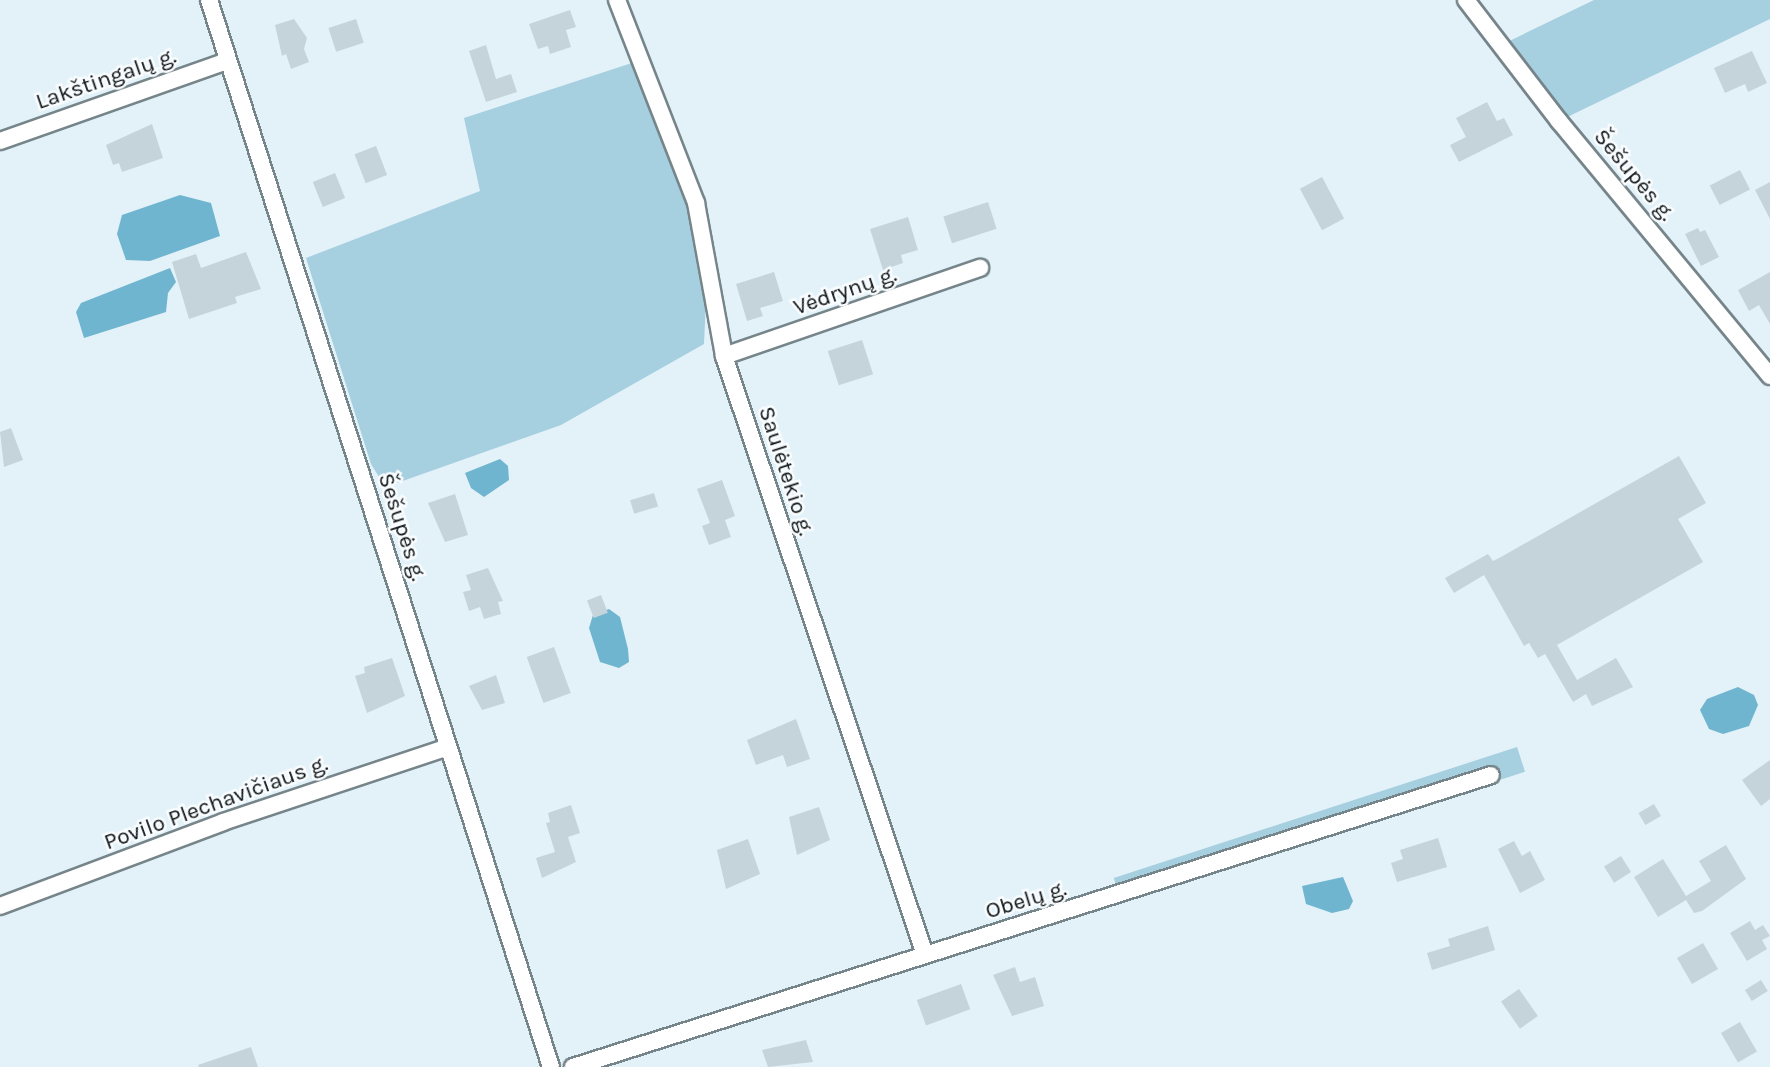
<!DOCTYPE html>
<meta charset="utf-8">
<style>
body{margin:0}
#map{position:relative;width:1770px;height:1067px;overflow:hidden;background:#e3f2f9;font-family:Karla,sans-serif}
div>[style]{position:absolute}
.green>*{inset:0;background:#a6cfdf;transform-origin:0 0}
.water>*{inset:0;background:#70b5cf}
.building>*{inset:0;background:#c5d4da;transform-origin:0 0}
.roads{filter:drop-shadow(2px 0 #76858a) drop-shadow(-2px 0 #76858a) drop-shadow(0 2px #76858a) drop-shadow(0 -2px #76858a)}
.minor>*{height:16px;margin:-8px;padding:0 8px;transform-origin:8px;border-radius:8px;background:#fff}
span{translate:-50% -50%;white-space:nowrap;text-align:center;line-height:1.15;-webkit-text-stroke:5px #fafdff;paint-order:stroke}
.street-label{font-size:23px;color:#0f1517}
</style>
<div id="map">
<div class="green">
<i style="clip-path:polygon(1594px 0,1770px 0,1770px 19px,1559px 121px,1501px 45px)"></i>
<i style="clip-path:polygon(641px 60px,709px 234px,704px 344px,561px 425px,397px 483px,379px 477px,371px 464px,306px 258px,480px 191px,464px 118px)"></i>
<i style="left:1517px;top:747px;width:26px;height:424px;rotate:72deg"></i>
</div>
<div class="water">
<i style="clip-path:polygon(180px 195px,211px 203px,220px 236px,150px 261px,126px 260px,117px 234px,122px 215px)"></i>
<i style="clip-path:polygon(170px 268px,176px 282px,168px 293px,166px 312px,84px 338px,76px 312px,81px 303px)"></i>
<i style="clip-path:polygon(500px 459px,508px 466px,509px 480px,484px 497px,471px 488px,465px 473px)"></i>
<i style="clip-path:polygon(609px 609px,620px 617px,628px 649px,629px 662px,619px 668px,600px 662px,589px 628px,593px 615px)"></i>
<i style="clip-path:polygon(1738px 687px,1754px 695px,1758px 705px,1749px 726px,1723px 734px,1709px 729px,1700px 710px,1707px 699px)"></i>
<i style="clip-path:polygon(1343px 877px,1353px 901px,1349px 909px,1332px 913px,1306px 904px,1302px 886px)"></i>
</div>
<div class="building">
<i style="clip-path:polygon(570px 10px,576px 27px,566px 30px,571px 47px,550px 54px,548px 46px,538px 49px,529px 24px)"></i>
<i style="clip-path:polygon(294px 19px,307px 38px,304px 49px,309px 62px,291px 69px,286px 54px,282px 56px,275px 25px)"></i>
<i style="left:356px;top:19px;width:25px;height:29px;rotate:72deg"></i>
<i style="clip-path:polygon(486px 45px,496px 79px,511px 74px,517px 92px,486px 102px,469px 51px)"></i>
<i style="clip-path:polygon(1752px 51px,1767px 83px,1748px 92px,1745px 84px,1725px 93px,1714px 68px)"></i>
<i style="clip-path:polygon(1487px 102px,1497px 121px,1504px 118px,1513px 135px,1459px 162px,1450px 145px,1466px 137px,1456px 118px)"></i>
<i style="clip-path:polygon(152px 124px,163px 158px,122px 172px,119px 163px,113px 165px,106px 145px)"></i>
<i style="left:376px;top:146px;width:31px;height:23px;rotate:69deg"></i>
<i style="left:1740px;top:170px;width:22px;height:34px;rotate:63deg"></i>
<i style="left:335px;top:173px;width:27px;height:24px;rotate:68deg"></i>
<i style="left:1322px;top:177px;width:47px;height:25px;rotate:62deg"></i>
<i style="clip-path:polygon(1770px 182px,1770px 219px,1755px 190px)"></i>
<i style="left:988px;top:202px;width:28px;height:47px;rotate:72deg"></i>
<i style="clip-path:polygon(908px 217px,918px 250px,901px 255px,903px 263px,883px 270px,870px 229px)"></i>
<i style="clip-path:polygon(1698px 228px,1700px 232px,1705px 230px,1719px 257px,1701px 266px,1685px 234px)"></i>
<i style="clip-path:polygon(246px 252px,261px 289px,235px 297px,237px 303px,189px 319px,172px 262px,196px 254px,201px 268px)"></i>
<i style="clip-path:polygon(774px 272px,783px 301px,760px 308px,763px 316px,747px 321px,736px 284px)"></i>
<i style="clip-path:polygon(1770px 272px,1770px 324px,1759px 305px,1749px 311px,1738px 290px)"></i>
<i style="left:862px;top:340px;width:36px;height:36px;rotate:72deg"></i>
<i style="clip-path:polygon(11px 428px,23px 460px,4px 467px,0 432px)"></i>
<i style="clip-path:polygon(1679px 456px,1706px 503px,1678px 519px,1703px 562px,1557px 645px,1577px 680px,1616px 658px,1633px 687px,1592px 706px,1586px 694px,1573px 702px,1545px 654px,1538px 658px,1529px 643px,1524px 646px,1484px 575px,1454px 593px,1445px 578px,1488px 554px,1493px 561px,1501px 557px)"></i>
<i style="clip-path:polygon(722px 480px,735px 516px,725px 520px,731px 537px,709px 545px,702px 526px,710px 523px,697px 489px)"></i>
<i style="left:654px;top:493px;width:14px;height:25px;rotate:73deg"></i>
<i style="clip-path:polygon(455px 494px,468px 535px,445px 542px,428px 503px)"></i>
<i style="clip-path:polygon(488px 568px,503px 601px,498px 602px,501px 614px,484px 619px,480px 607px,469px 611px,463px 592px,471px 590px,466px 575px)"></i>
<i style="left:601px;top:595px;width:19px;height:15px;rotate:69deg"></i>
<i style="left:554px;top:647px;width:49px;height:29px;rotate:70deg"></i>
<i style="clip-path:polygon(392px 658px,405px 696px,367px 713px,355px 676px,365px 673px,364px 667px)"></i>
<i style="clip-path:polygon(496px 675px,505px 703px,482px 710px,469px 686px)"></i>
<i style="clip-path:polygon(796px 719px,810px 759px,787px 767px,783px 755px,756px 765px,747px 740px)"></i>
<i style="clip-path:polygon(1770px 760px,1770px 799px,1761px 806px,1742px 780px)"></i>
<i style="left:1654px;top:804px;width:14px;height:18px;rotate:60deg"></i>
<i style="clip-path:polygon(571px 805px,580px 833px,568px 837px,576px 862px,542px 878px,536px 858px,555px 852px,546px 823px,550px 822px,548px 813px)"></i>
<i style="clip-path:polygon(819px 807px,830px 840px,797px 855px,789px 817px)"></i>
<i style="clip-path:polygon(1438px 838px,1447px 867px,1397px 882px,1391px 863px,1403px 859px,1400px 850px)"></i>
<i style="clip-path:polygon(748px 839px,760px 874px,726px 889px,717px 850px)"></i>
<i style="clip-path:polygon(1514px 841px,1522px 856px,1530px 851px,1545px 880px,1520px 893px,1498px 849px)"></i>
<i style="clip-path:polygon(1726px 845px,1746px 879px,1702px 911px,1694px 913px,1686px 900px,1658px 917px,1634px 877px,1663px 859px,1686px 896px,1711px 881px,1699px 861px)"></i>
<i style="left:1621px;top:856px;width:19px;height:20px;rotate:58deg"></i>
<i style="clip-path:polygon(1750px 921px,1755px 930px,1763px 925px,1770px 936px,1762px 940px,1767px 949px,1747px 961px,1730px 933px)"></i>
<i style="clip-path:polygon(1488px 926px,1495px 950px,1432px 970px,1427px 953px,1450px 946px,1448px 939px)"></i>
<i style="left:1703px;top:943px;width:30px;height:30px;rotate:60deg"></i>
<i style="clip-path:polygon(1015px 967px,1020px 982px,1035px 977px,1044px 1006px,1012px 1016px,993px 975px)"></i>
<i style="left:1761px;top:980px;width:13px;height:19px;rotate:58deg"></i>
<i style="left:961px;top:984px;width:27px;height:47px;rotate:70deg"></i>
<i style="left:1519px;top:989px;width:33px;height:22px;rotate:55deg"></i>
<i style="left:1740px;top:1022px;width:34px;height:22px;rotate:60deg"></i>
<i style="clip-path:polygon(806px 1040px,813px 1062px,768px 1067px,762px 1050px)"></i>
<i style="clip-path:polygon(251px 1047px,258px 1067px,199px 1067px,198px 1065px)"></i>
</div>
<div class="roads">
<div class="minor">
<i style="left:209px;top:0;width:1120px;rotate:72.23deg"></i>
<i style="left:617px;top:0;width:218px;rotate:68.7deg"></i>
<i style="left:696px;top:203px;width:156px;rotate:79.6deg"></i>
<i style="left:724px;top:356px;width:632px;rotate:71.45deg"></i>
<i style="left:1466px;top:0;width:153px;rotate:52.5deg"></i>
<i style="left:1559px;top:121px;width:331px;rotate:50.4deg"></i>
<i style="left:0;top:141px;width:241px;rotate:-19.4deg"></i>
<i style="left:724px;top:356px;width:271px;rotate:-19deg"></i>
<i style="left:0;top:906px;width:238px;rotate:-20.6deg"></i>
<i style="left:223px;top:822px;width:237px;rotate:-18.4deg"></i>
<i style="left:573px;top:1067px;width:963px;rotate:-17.64deg"></i>
</div>
</div>
<div class="street-label">
<span style="left:106px;top:79px;rotate:-19deg">Lakštingalų g.</span>
<span style="left:1634px;top:175px;rotate:50deg">Šešupės g.</span>
<span style="left:845px;top:291px;rotate:-19deg">Vėdrynų g.</span>
<span style="left:786px;top:471px;rotate:72deg">Saulėtekio g.</span>
<span style="left:402px;top:527px;rotate:72deg">Šešupės g.</span>
<span style="left:216px;top:803px;rotate:-20deg">Povilo Plechavičiaus g.</span>
<span style="left:1026px;top:900px;rotate:-17deg">Obelų g.</span>
</div>
</div>
